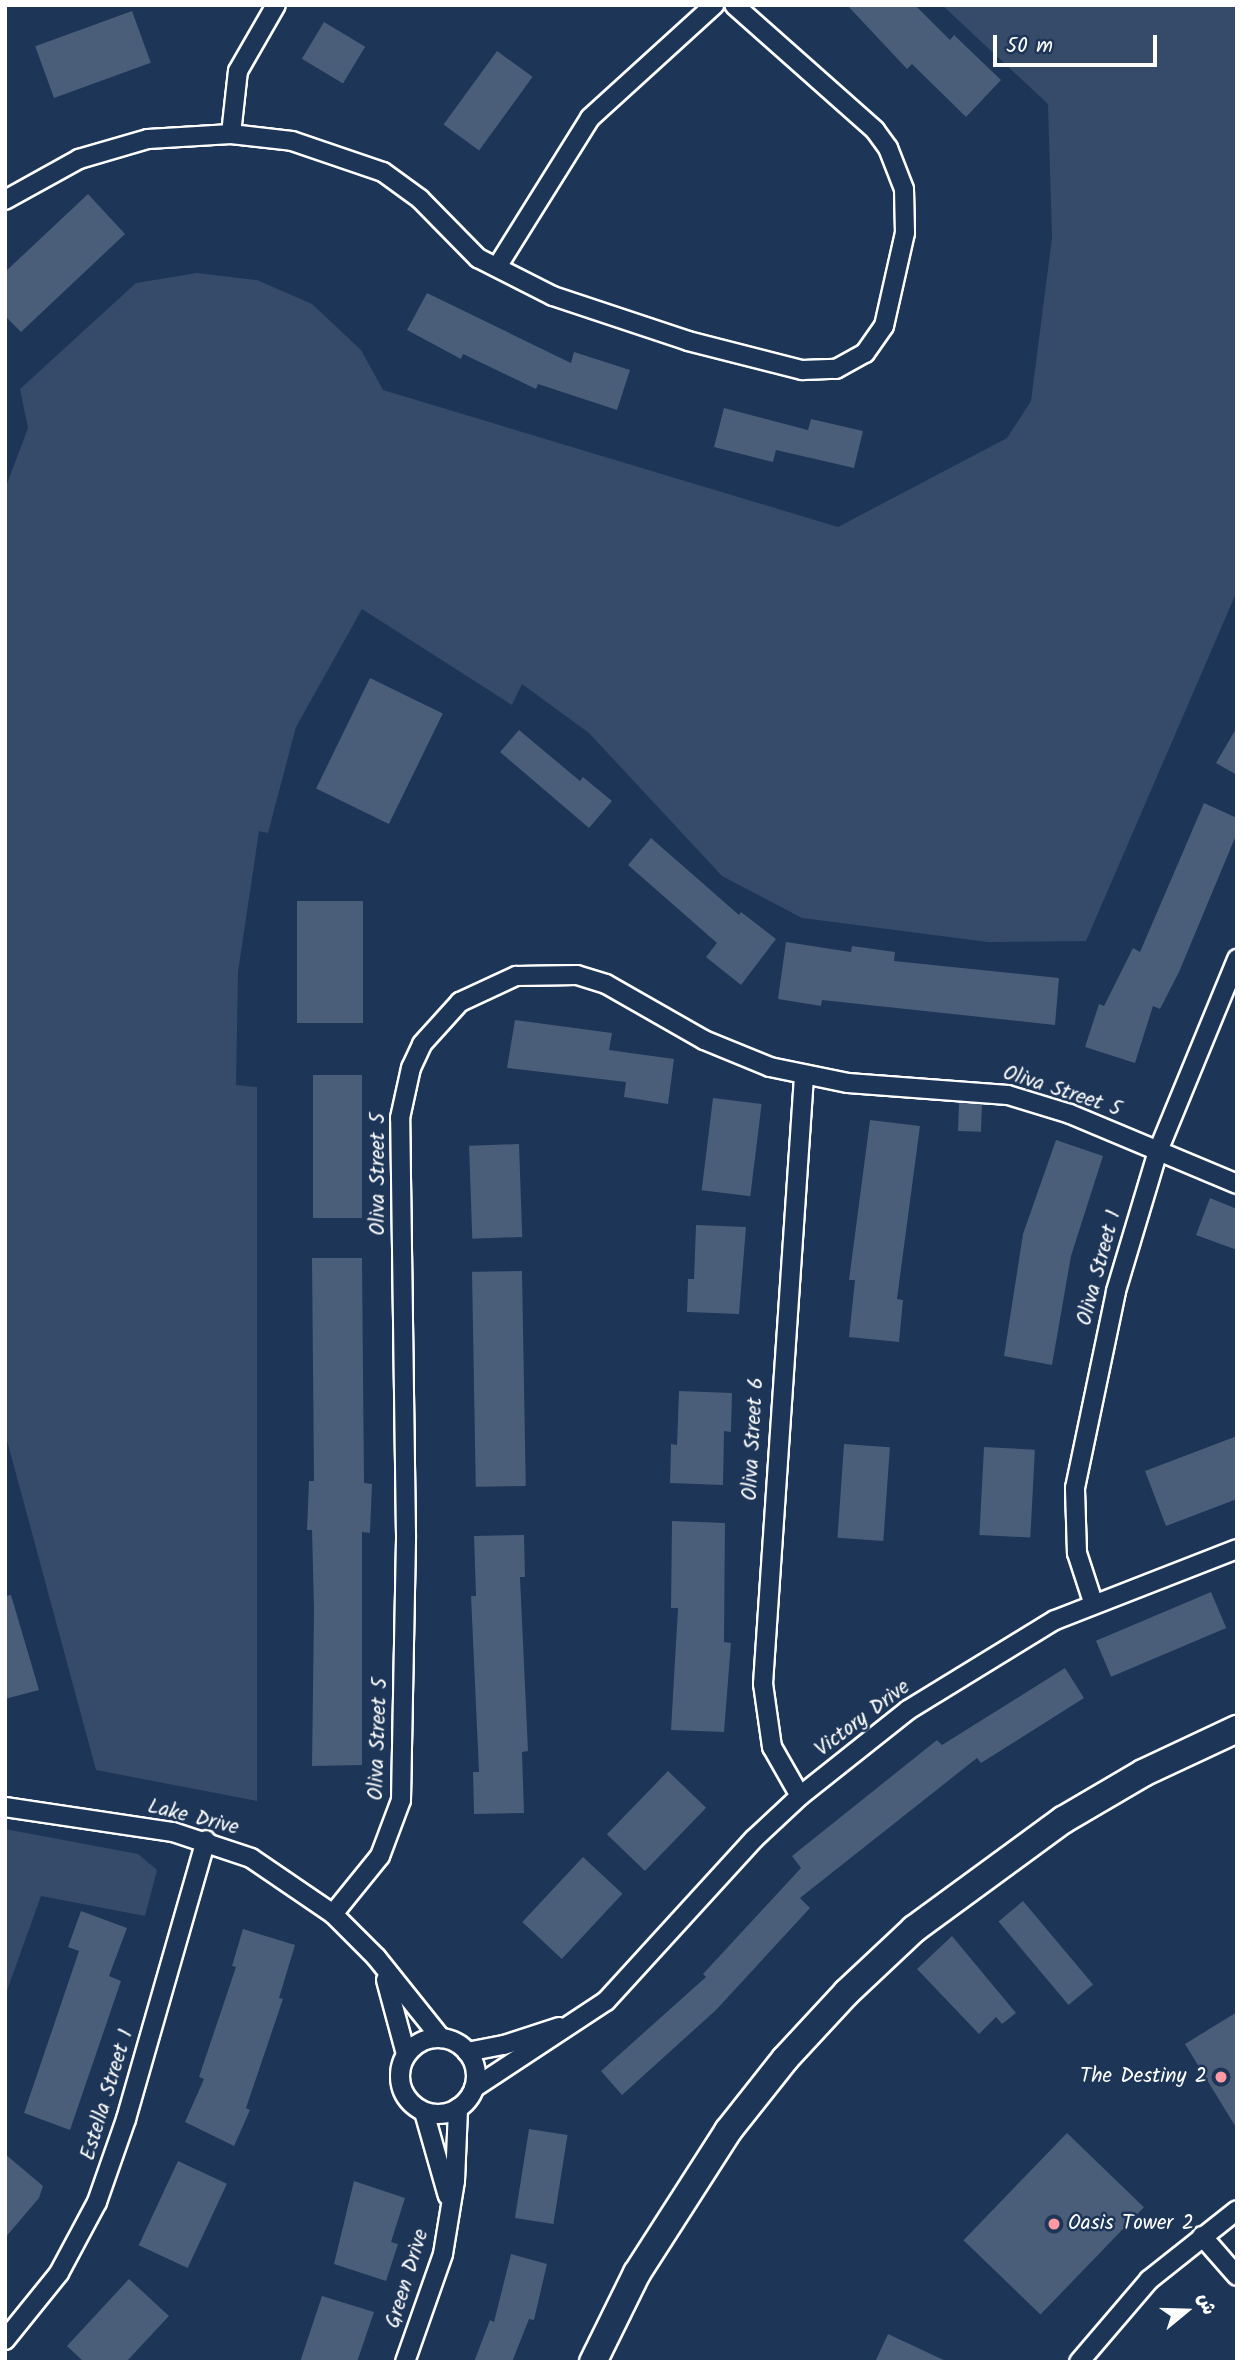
<!DOCTYPE html>
<meta charset="utf-8">
<style>
body{margin:0}
#map{position:relative;width:1242px;height:2367px;overflow:hidden;background:#1d3557;font-family:Kalam,"Playpen Sans Arabic",sans-serif}
div>[style]{position:absolute}
.green>*{inset:0;background:#364b69}
.building>*{inset:0;background:#4a5d79;transform-origin:0 0}
.roads{filter:drop-shadow(2px 0 #fff) drop-shadow(-2px 0 #fff) drop-shadow(0 2px #fff) drop-shadow(0 -2px #fff)}
.street>*{height:18px;margin:-9px;padding:0 9px;transform-origin:9px;border-radius:9px;background:#1d3557}
.street>.ring{margin:-9px;padding:0;box-sizing:content-box;background:none;border:18px solid #1d3557;border-radius:50%}
.secondary>*{height:26px;margin:-13px;padding:0 13px;transform-origin:13px;border-radius:13px;background:#1d3557}
.dots>*{width:19px;height:19px;translate:-50% -50%;box-sizing:border-box;border:4px solid #1d3557;border-radius:50%}
span{translate:-50% -50%;white-space:nowrap;text-align:center;line-height:1.15;-webkit-text-stroke:5px #1d3557;paint-order:stroke}
.street-label{font-size:21px;color:#fff}
.poi-label{font-size:21px;color:#fff}
.right{translate:-100% -50%;text-align:right}
.left{translate:0 -50%;text-align:left}
.frame{position:absolute;inset:0;border:7px solid #fff;pointer-events:none}
.north{position:absolute;left:1151px;top:2276px;width:70px;height:70px;-webkit-text-stroke:5px #1d3557;paint-order:stroke;rotate:71deg;font-size:19px;font-weight:700;line-height:28px;text-align:center;color:#fff}
.north::after{content:'';display:block;margin:auto;width:24px;height:32px;background:#fff;clip-path:polygon(50% 0,100% 100%,50% 72%,0 100%)}
.scale{position:absolute;left:993px;top:35px;width:164px;height:32px;box-sizing:border-box;border:4px solid #fff;border-top:0;padding-left:9px;font-size:21px;line-height:24px;white-space:nowrap;color:#fff;-webkit-text-stroke:5px #1d3557;paint-order:stroke}
</style>
<div id="map">
<div class="green">
<i style="clip-path:polygon(942px 5px,1237px 5px,1237px 591px,1086px 941px,988px 942px,802px 918px,722px 876px,589px 733px,522px 684px,512px 705px,362px 609px,296px 727px,268px 833px,259px 831px,238px 972px,236px 1085px,257px 1087px,257px 1801px,96px 1770px,5px 1433px,5px 489px,28px 428px,20px 389px,136px 283px,197px 273px,257px 280px,312px 304px,361px 350px,383px 390px,838px 527px,1007px 438px,1031px 401px,1052px 238px,1048px 104px)"></i>
<i style="clip-path:polygon(5px 1829px,138px 1854px,157px 1870px,145px 1916px,41px 1896px,5px 1996px)"></i>
</div>
<div class="building">
<i style="clip-path:polygon(847px 5px,915px 5px,950px 40px,954px 35px,1001px 80px,966px 117px,912px 64px,907px 69px)"></i>
<i style="left:132px;top:11px;width:55px;height:103px;rotate:70deg"></i>
<i style="left:324px;top:22px;width:48px;height:43px;rotate:31deg"></i>
<i style="left:497px;top:51px;width:44px;height:91px;rotate:36deg"></i>
<i style="clip-path:polygon(88px 194px,125px 234px,21px 332px,5px 316px,5px 272px)"></i>
<i style="clip-path:polygon(427px 293px,571px 363px,574px 352px,630px 370px,617px 410px,538px 384px,536px 389px,463px 354px,461px 359px,407px 330px)"></i>
<i style="clip-path:polygon(724px 408px,808px 430px,811px 419px,863px 431px,854px 468px,776px 450px,773px 462px,714px 447px)"></i>
<i style="left:370px;top:678px;width:81px;height:123px;rotate:26deg"></i>
<i style="clip-path:polygon(1237px 727px,1237px 775px,1216px 763px)"></i>
<i style="clip-path:polygon(519px 730px,580px 781px,583px 777px,612px 801px,589px 828px,500px 752px)"></i>
<i style="clip-path:polygon(1204px 803px,1237px 818px,1237px 833px,1179px 972px,1160px 1009px,1153px 1006px,1135px 1063px,1085px 1047px,1099px 1004px,1104px 1006px,1133px 948px,1140px 952px)"></i>
<i style="clip-path:polygon(651px 838px,739px 915px,741px 912px,776px 939px,741px 985px,706px 957px,717px 943px,628px 865px)"></i>
<i style="left:297px;top:901px;width:66px;height:122px"></i>
<i style="clip-path:polygon(786px 942px,851px 952px,852px 946px,895px 952px,894px 961px,1059px 978px,1055px 1025px,822px 1000px,821px 1006px,778px 999px)"></i>
<i style="clip-path:polygon(515px 1020px,612px 1033px,609px 1050px,674px 1059px,668px 1104px,624px 1097px,626px 1082px,507px 1068px)"></i>
<i style="left:313px;top:1075px;width:49px;height:143px"></i>
<i style="left:713px;top:1098px;width:49px;height:93px;rotate:7deg"></i>
<i style="left:959px;top:1103px;width:23px;height:28px;rotate:2deg"></i>
<i style="clip-path:polygon(870px 1120px,920px 1126px,897px 1299px,903px 1300px,899px 1342px,849px 1337px,855px 1280px,849px 1280px)"></i>
<i style="clip-path:polygon(1056px 1140px,1103px 1156px,1071px 1256px,1052px 1365px,1004px 1356px,1023px 1234px)"></i>
<i style="left:519px;top:1144px;width:93px;height:50px;rotate:88deg"></i>
<i style="clip-path:polygon(1210px 1198px,1237px 1209px,1237px 1250px,1196px 1235px)"></i>
<i style="clip-path:polygon(696px 1225px,746px 1227px,739px 1314px,687px 1312px,688px 1279px,694px 1279px)"></i>
<i style="clip-path:polygon(312px 1258px,362px 1258px,364px 1483px,372px 1484px,370px 1533px,362px 1532px,362px 1765px,312px 1766px,314px 1609px,312px 1530px,307px 1530px,309px 1481px,314px 1481px)"></i>
<i style="left:522px;top:1271px;width:215px;height:50px;rotate:89deg"></i>
<i style="clip-path:polygon(679px 1391px,732px 1393px,731px 1432px,724px 1431px,723px 1485px,670px 1483px,671px 1444px,677px 1445px)"></i>
<i style="clip-path:polygon(1237px 1436px,1237px 1499px,1166px 1526px,1145px 1471px)"></i>
<i style="left:844px;top:1444px;width:46px;height:94px;rotate:4deg"></i>
<i style="left:984px;top:1447px;width:51px;height:88px;rotate:3deg"></i>
<i style="clip-path:polygon(672px 1521px,725px 1523px,724px 1642px,731px 1643px,724px 1732px,671px 1730px,678px 1608px,671px 1608px)"></i>
<i style="clip-path:polygon(524px 1535px,525px 1577px,520px 1577px,528px 1751px,522px 1752px,524px 1813px,474px 1814px,473px 1772px,479px 1772px,471px 1596px,476px 1596px,474px 1536px)"></i>
<i style="left:1211px;top:1592px;width:39px;height:125px;rotate:67deg"></i>
<i style="clip-path:polygon(11px 1595px,39px 1690px,5px 1699px,5px 1596px)"></i>
<i style="clip-path:polygon(1065px 1668px,1084px 1698px,981px 1763px,977px 1758px,800px 1898px,810px 1908px,716px 2010px,622px 2095px,601px 2071px,706px 1977px,703px 1974px,801px 1868px,792px 1856px,937px 1740px,942px 1745px)"></i>
<i style="left:668px;top:1771px;width:53px;height:88px;rotate:44deg"></i>
<i style="left:583px;top:1857px;width:54px;height:89px;rotate:43deg"></i>
<i style="left:1023px;top:1901px;width:109px;height:32px;rotate:50deg"></i>
<i style="clip-path:polygon(81px 1911px,127px 1928px,109px 1976px,121px 1981px,70px 2130px,24px 2113px,79px 1951px,68px 1947px)"></i>
<i style="clip-path:polygon(243px 1929px,295px 1945px,279px 1998px,283px 1999px,246px 2108px,250px 2110px,234px 2146px,185px 2122px,204px 2079px,199px 2077px,236px 1967px,232px 1966px)"></i>
<i style="clip-path:polygon(952px 1936px,1016px 2013px,1002px 2024px,996px 2017px,979px 2034px,917px 1969px)"></i>
<i style="clip-path:polygon(1237px 2012px,1237px 2129px,1185px 2044px)"></i>
<i style="left:529px;top:2129px;width:39px;height:90px;rotate:9deg"></i>
<i style="left:1067px;top:2133px;width:107px;height:149px;rotate:44deg"></i>
<i style="clip-path:polygon(5px 2154px,43px 2186px,39px 2198px,5px 2238px)"></i>
<i style="left:178px;top:2161px;width:54px;height:93px;rotate:25deg"></i>
<i style="clip-path:polygon(354px 2181px,405px 2198px,391px 2242px,398px 2244px,386px 2281px,334px 2264px)"></i>
<i style="clip-path:polygon(511px 2254px,547px 2264px,534px 2320px,529px 2319px,512px 2362px,474px 2362px,490px 2320px,494px 2322px)"></i>
<i style="clip-path:polygon(129px 2279px,169px 2316px,126px 2362px,84px 2362px,67px 2346px)"></i>
<i style="clip-path:polygon(322px 2296px,374px 2312px,357px 2362px,300px 2362px)"></i>
<i style="clip-path:polygon(888px 2334px,948px 2362px,875px 2362px)"></i>
</div>
<div class="roads">
<div class="street">
<i style="left:231px;top:134px;width:63px;rotate:-83.7deg"></i>
<i style="left:238px;top:71px;width:76px;rotate:-60.1deg"></i>
<i style="left:5px;top:200px;width:85px;rotate:-29deg"></i>
<i style="left:79px;top:159px;width:72px;rotate:-16.2deg"></i>
<i style="left:148px;top:139px;width:83px;rotate:-3.4deg"></i>
<i style="left:231px;top:134px;width:61px;rotate:6.5deg"></i>
<i style="left:292px;top:141px;width:96px;rotate:18.8deg"></i>
<i style="left:383px;top:172px;width:46px;rotate:36.1deg"></i>
<i style="left:420px;top:199px;width:83px;rotate:45.5deg"></i>
<i style="left:478px;top:258px;width:84px;rotate:26.9deg"></i>
<i style="left:553px;top:296px;width:142px;rotate:18.4deg"></i>
<i style="left:688px;top:341px;width:118px;rotate:14.3deg"></i>
<i style="left:802px;top:370px;width:34px;rotate:-2deg"></i>
<i style="left:836px;top:369px;width:33px;rotate:-29deg"></i>
<i style="left:865px;top:353px;width:33px;rotate:-55deg"></i>
<i style="left:884px;top:326px;width:95px;rotate:-77.3deg"></i>
<i style="left:905px;top:233px;width:44px;rotate:-91.3deg"></i>
<i style="left:904px;top:189px;width:44px;rotate:-111.3deg"></i>
<i style="left:888px;top:148px;width:22px;rotate:-126deg"></i>
<i style="left:875px;top:130px;width:188px;rotate:-138.4deg"></i>
<i style="left:497px;top:267px;width:176px;rotate:-58deg"></i>
<i style="left:590px;top:118px;width:168px;rotate:-42.3deg"></i>
<i style="left:1093px;top:1602px;width:52px;rotate:-108.1deg"></i>
<i style="left:1077px;top:1553px;width:65px;rotate:-91.8deg"></i>
<i style="left:1075px;top:1488px;width:201px;rotate:-78.2deg"></i>
<i style="left:1116px;top:1291px;width:146px;rotate:-73.3deg"></i>
<i style="left:1158px;top:1151px;width:208px;rotate:-67.6deg"></i>
<i style="left:800px;top:1796px;width:56px;rotate:-119.7deg"></i>
<i style="left:772px;top:1747px;width:64px;rotate:-98.1deg"></i>
<i style="left:763px;top:1684px;width:608px;rotate:-86.14deg"></i>
<i style="left:5px;top:1807px;width:170px;rotate:8.5deg"></i>
<i style="left:173px;top:1832px;width:82px;rotate:18.4deg"></i>
<i style="left:251px;top:1858px;width:99px;rotate:34.3deg"></i>
<i style="left:333px;top:1914px;width:61px;rotate:45deg"></i>
<i style="left:376px;top:1957px;width:104px;rotate:51.3deg"></i>
<i style="left:333px;top:1914px;width:75px;rotate:-51deg"></i>
<i style="left:380px;top:1856px;width:60px;rotate:-69.4deg"></i>
<i style="left:401px;top:1800px;width:265px;rotate:-88.9deg"></i>
<i style="left:406px;top:1535px;width:417px;rotate:-90.8deg"></i>
<i style="left:400px;top:1118px;width:51px;rotate:-77.6deg"></i>
<i style="left:411px;top:1068px;width:26px;rotate:-65deg"></i>
<i style="left:422px;top:1044px;width:57px;rotate:-47.9deg"></i>
<i style="left:460px;top:1002px;width:62px;rotate:-24.9deg"></i>
<i style="left:516px;top:976px;width:61px;rotate:-0.9deg"></i>
<i style="left:577px;top:975px;width:30px;rotate:17deg"></i>
<i style="left:606px;top:984px;width:113px;rotate:29.7deg"></i>
<i style="left:704px;top:1040px;width:71px;rotate:22.2deg"></i>
<i style="left:770px;top:1067px;width:80px;rotate:11.6deg"></i>
<i style="left:848px;top:1083px;width:160px;rotate:4.3deg"></i>
<i style="left:1008px;top:1095px;width:65px;rotate:17deg"></i>
<i style="left:1070px;top:1114px;width:181px;rotate:22.7deg"></i>
<i style="left:386px;top:1980px;width:77px;rotate:74.9deg"></i>
<i class="ring" style="left:400px;top:2038px;width:58px;height:58px"></i>
<i style="left:467px;top:2052px;width:38px;rotate:-11deg"></i>
<i style="left:504px;top:2045px;width:58px;rotate:-18.1deg"></i>
<i style="left:474px;top:2088px;width:158px;rotate:-33.4deg"></i>
<i style="left:606px;top:2001px;width:219px;rotate:-47.6deg"></i>
<i style="left:754px;top:1839px;width:63px;rotate:-43.1deg"></i>
<i style="left:800px;top:1796px;width:138px;rotate:-38.5deg"></i>
<i style="left:908px;top:1710px;width:172px;rotate:-31.5deg"></i>
<i style="left:1055px;top:1620px;width:195px;rotate:-21.3deg"></i>
<i style="left:424px;top:2112px;width:87px;rotate:74.1deg"></i>
<i style="left:1202px;top:2236px;width:53px;rotate:48.8deg"></i>
<i style="left:5px;top:2340px;width:86px;rotate:-51.1deg"></i>
<i style="left:59px;top:2273px;width:81px;rotate:-61.8deg"></i>
<i style="left:97px;top:2202px;width:88px;rotate:-70.7deg"></i>
<i style="left:126px;top:2119px;width:290px;rotate:-74deg"></i>
<i style="left:405px;top:2362px;width:114px;rotate:-70.6deg"></i>
<i style="left:443px;top:2254px;width:74px;rotate:-80.7deg"></i>
<i style="left:455px;top:2181px;width:73px;rotate:-87.6deg"></i>
<i style="left:1079px;top:2362px;width:108px;rotate:-49.5deg"></i>
<i style="left:1149px;top:2280px;width:112px;rotate:-38.5deg"></i>
</div>
<div class="secondary">
<i style="left:593px;top:2362px;width:99px;rotate:-63.7deg"></i>
<i style="left:637px;top:2273px;width:169px;rotate:-57.3deg"></i>
<i style="left:728px;top:2131px;width:92px;rotate:-51.6deg"></i>
<i style="left:785px;top:2059px;width:91px;rotate:-47.2deg"></i>
<i style="left:847px;top:1992px;width:92px;rotate:-43.2deg"></i>
<i style="left:914px;top:1929px;width:185px;rotate:-36.2deg"></i>
<i style="left:1063px;top:1820px;width:93px;rotate:-30.4deg"></i>
<i style="left:1143px;top:1773px;width:104px;rotate:-25.1deg"></i>
</div>
</div>
<div class="dots">
<i style="left:1221px;top:2077px;background:#ff9aa2"></i>
<i style="left:1054px;top:2224px;background:#ff9aa2"></i>
</div>
<div class="street-label">
<span style="left:1062px;top:1092px;rotate:18deg">Oliva Street 5</span>
<span style="left:379px;top:1174px;rotate:-90deg">Oliva Street 5</span>
<span style="left:1100px;top:1268px;rotate:-75deg">Oliva Street 1</span>
<span style="left:754px;top:1439px;rotate:-87deg">Oliva Street 6</span>
<span style="left:863px;top:1719px;rotate:-37deg">Victory Drive</span>
<span style="left:379px;top:1739px;rotate:-88deg">Oliva Street 5</span>
<span style="left:193px;top:1818px;rotate:14deg">Lake Drive</span>
<span style="left:108px;top:2095px;rotate:-73deg">Estella Street 1</span>
<span style="left:408px;top:2279px;rotate:-73deg">Green Drive</span>
</div>
<div class="poi-label">
<span class="right" style="left:1207px;top:2077px">The Destiny 2</span>
<span class="left" style="left:1068px;top:2224px">Oasis Tower 2</span>
</div>
<div class="frame"></div>
<div class="north">ش</div>
<div class="scale">50 m</div>
</div>
